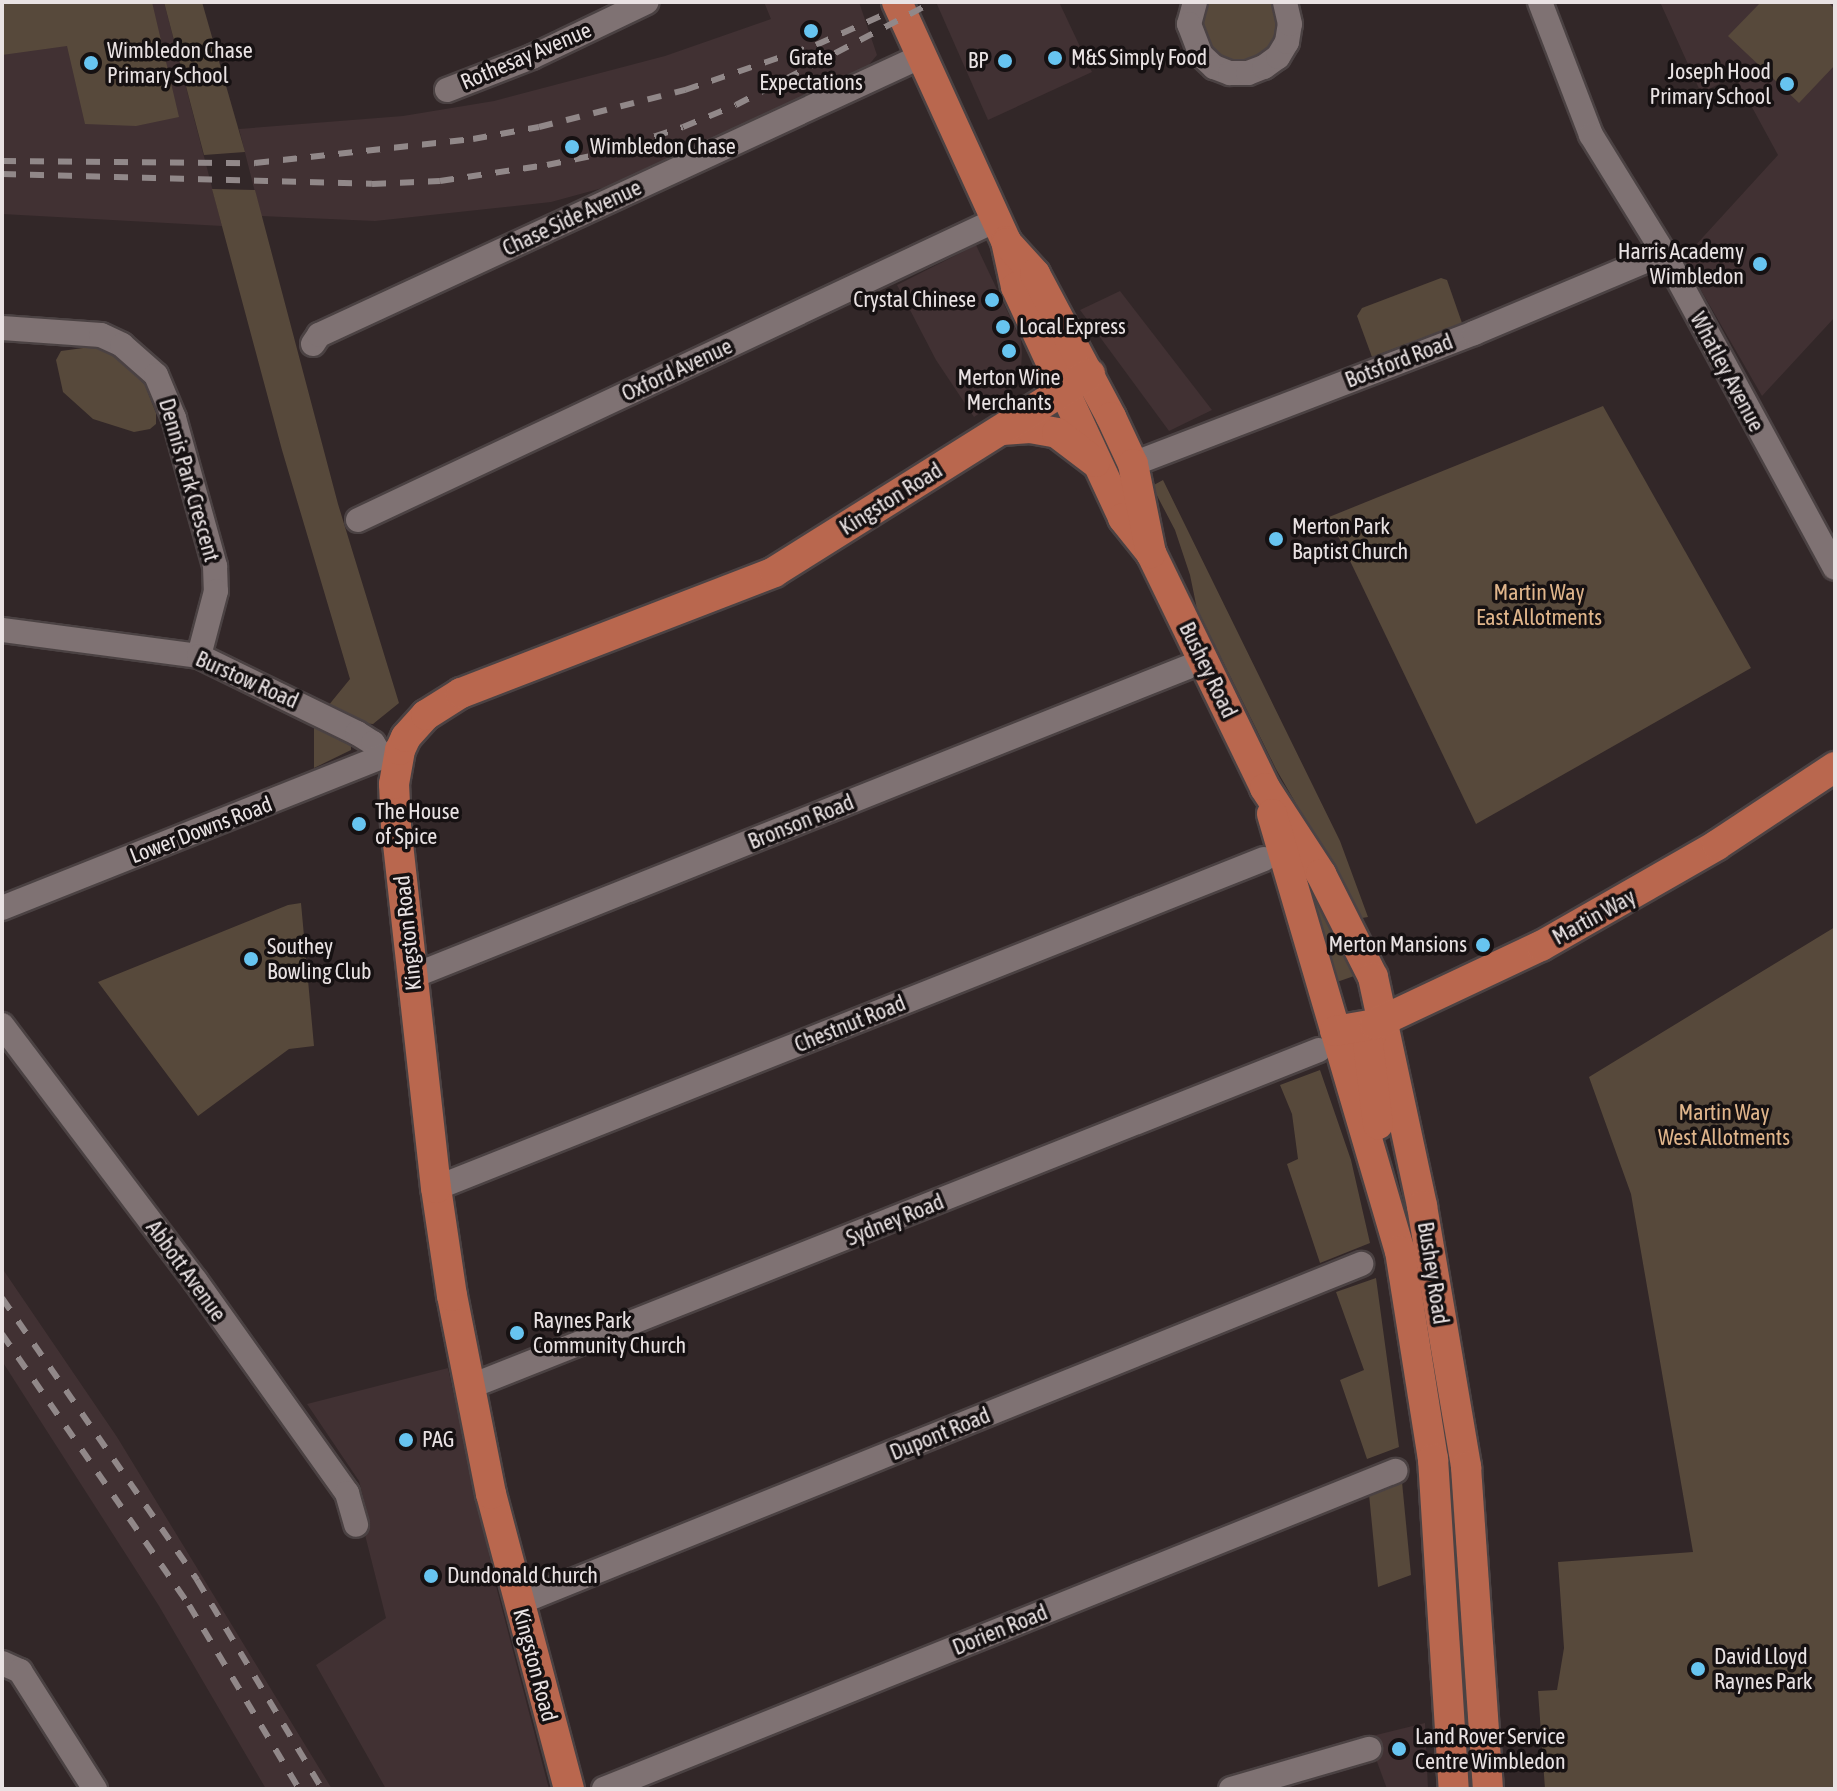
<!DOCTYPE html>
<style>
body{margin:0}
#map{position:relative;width:1837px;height:1791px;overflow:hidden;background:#322728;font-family:"Asap Condensed",sans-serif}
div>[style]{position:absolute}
.built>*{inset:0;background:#413133}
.green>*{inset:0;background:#57493b}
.roads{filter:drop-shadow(2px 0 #4b4243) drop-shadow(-2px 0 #4b4243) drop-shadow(0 2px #4b4243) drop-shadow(0 -2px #4b4243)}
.minor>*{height:24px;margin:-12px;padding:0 12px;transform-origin:12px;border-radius:12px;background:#7f7273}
.major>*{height:30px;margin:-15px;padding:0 15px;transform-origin:15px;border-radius:15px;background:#b9674e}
.rail>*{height:6px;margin-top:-3px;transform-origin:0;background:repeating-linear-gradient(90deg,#918889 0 14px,transparent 0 28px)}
.dots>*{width:22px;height:22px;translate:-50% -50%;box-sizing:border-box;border:4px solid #161112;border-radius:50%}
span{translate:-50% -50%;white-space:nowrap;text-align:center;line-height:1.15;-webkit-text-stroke:7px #161112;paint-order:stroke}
.poi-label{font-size:22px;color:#e9e2e3}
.left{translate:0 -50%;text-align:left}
.right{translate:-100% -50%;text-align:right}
.street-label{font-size:22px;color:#e9e2e3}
.park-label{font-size:22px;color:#e0b58b}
.frame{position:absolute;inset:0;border:4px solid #e9e2e3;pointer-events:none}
</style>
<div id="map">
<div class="built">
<i style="clip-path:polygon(2px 2px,164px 2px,222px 226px,2px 214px)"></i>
<i style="clip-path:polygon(764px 2px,859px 2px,877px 55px,868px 66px,628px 181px,551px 202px,375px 221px,261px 216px,239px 129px,403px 116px,494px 101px,665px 56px,771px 19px)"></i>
<i style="clip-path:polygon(936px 2px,1059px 2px,1092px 72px,988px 120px)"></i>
<i style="clip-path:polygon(1660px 2px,1835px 2px,1835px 317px,1762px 396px,1683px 259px,1778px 155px,1735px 76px,1701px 93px)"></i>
<i style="clip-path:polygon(976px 245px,1021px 340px,1022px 353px,1021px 369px,1010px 393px,974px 417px,936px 360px,897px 285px)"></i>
<i style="clip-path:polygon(1120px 291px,1212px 410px,1169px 431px,1080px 310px)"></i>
<i style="clip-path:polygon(2px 1268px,117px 1437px,332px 1789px,266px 1789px,159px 1606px,2px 1361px)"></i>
<i style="clip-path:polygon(448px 1368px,496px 1586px,549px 1789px,386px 1789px,316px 1665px,386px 1618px,361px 1519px,368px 1516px,359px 1481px,307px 1404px)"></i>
<i style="clip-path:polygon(1425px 1723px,1428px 1789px,1387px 1789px,1368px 1737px)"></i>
</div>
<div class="green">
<i style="clip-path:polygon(2px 2px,152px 2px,179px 117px,136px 126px,85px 124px,67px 46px,2px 55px)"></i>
<i style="clip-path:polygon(164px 2px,202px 2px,245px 152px,204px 155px)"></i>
<i style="clip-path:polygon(1205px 2px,1275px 2px,1281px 26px,1270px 50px,1248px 63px,1222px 60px,1203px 41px,1200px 14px)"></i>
<i style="clip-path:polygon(1761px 2px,1828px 2px,1835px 9px,1835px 65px,1799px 103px,1728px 36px)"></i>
<i style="clip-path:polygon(212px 189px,255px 190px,338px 504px,399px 703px,373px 724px,361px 723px,328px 706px,350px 679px,282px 450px)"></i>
<i style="clip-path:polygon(1441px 278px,1447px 280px,1462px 323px,1372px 357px,1357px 316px,1362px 308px)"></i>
<i style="clip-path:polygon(98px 346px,115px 355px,145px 385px,156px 413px,156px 424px,150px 429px,134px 432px,93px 419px,63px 392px,56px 360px,61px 351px)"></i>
<i style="clip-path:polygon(1603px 406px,1751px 668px,1476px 824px,1329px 517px)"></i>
<i style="clip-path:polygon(1163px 480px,1340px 841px,1368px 917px,1362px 918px,1276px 769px,1197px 609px,1190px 575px,1175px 530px,1152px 486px)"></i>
<i style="clip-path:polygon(314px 727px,351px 746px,351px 750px,314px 768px)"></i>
<i style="clip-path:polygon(1307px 868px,1357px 975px,1334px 983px,1300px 871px)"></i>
<i style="clip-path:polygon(301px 903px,314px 1046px,289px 1049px,198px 1116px,98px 982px,288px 905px)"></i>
<i style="clip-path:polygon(1835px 927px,1835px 1789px,1545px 1789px,1538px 1691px,1557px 1690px,1564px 1648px,1558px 1562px,1693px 1552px,1631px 1194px,1589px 1077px)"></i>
<i style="clip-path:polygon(1320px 1070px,1351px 1160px,1370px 1243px,1320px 1263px,1287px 1164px,1298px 1159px,1292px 1114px,1280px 1085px)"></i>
<i style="clip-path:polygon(1376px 1278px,1399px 1447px,1367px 1459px,1340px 1380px,1364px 1370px,1336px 1292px)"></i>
<i style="clip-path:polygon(1402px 1482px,1411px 1575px,1378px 1587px,1369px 1494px)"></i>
<i style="clip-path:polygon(1466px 1642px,1478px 1789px,1464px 1789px,1466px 1724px,1461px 1650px)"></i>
</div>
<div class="roads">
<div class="minor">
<i style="left:1195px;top:2px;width:23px;rotate:105deg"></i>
<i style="left:1189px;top:24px;width:33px;rotate:69deg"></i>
<i style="left:1201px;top:55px;width:18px;rotate:43deg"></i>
<i style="left:1214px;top:67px;width:17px;rotate:21deg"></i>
<i style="left:1230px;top:73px;width:18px"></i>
<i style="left:1248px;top:73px;width:17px;rotate:-21deg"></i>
<i style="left:1264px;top:67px;width:17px;rotate:-36deg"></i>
<i style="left:1278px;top:57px;width:17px;rotate:-59deg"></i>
<i style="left:1287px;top:42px;width:18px;rotate:-81deg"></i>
<i style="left:1290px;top:24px;width:23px;rotate:-103deg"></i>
<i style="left:1540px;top:2px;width:142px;rotate:69deg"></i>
<i style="left:1591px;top:135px;width:139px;rotate:58.3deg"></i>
<i style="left:1664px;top:253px;width:358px;rotate:61.5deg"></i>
<i style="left:447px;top:90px;width:91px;rotate:-21.2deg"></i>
<i style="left:532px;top:57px;width:127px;rotate:-25.6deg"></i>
<i style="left:2px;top:328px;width:99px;rotate:4deg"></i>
<i style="left:101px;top:335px;width:23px;rotate:25deg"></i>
<i style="left:122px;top:345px;width:45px;rotate:41.4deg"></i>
<i style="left:156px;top:375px;width:47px;rotate:67.3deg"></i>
<i style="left:174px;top:418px;width:154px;rotate:74.5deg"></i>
<i style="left:215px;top:566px;width:25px;rotate:88deg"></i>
<i style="left:216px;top:591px;width:67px;rotate:104.7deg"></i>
<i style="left:313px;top:344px;width:11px;rotate:-56deg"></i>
<i style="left:319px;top:335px;width:664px;rotate:-24.83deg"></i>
<i style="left:1133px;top:464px;width:365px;rotate:-21deg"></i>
<i style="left:1474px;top:333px;width:206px;rotate:-22.8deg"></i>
<i style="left:358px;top:520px;width:705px;rotate:-25.18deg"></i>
<i style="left:2px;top:630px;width:199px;rotate:7.5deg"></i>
<i style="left:199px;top:656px;width:176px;rotate:26deg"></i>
<i style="left:357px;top:733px;width:19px;rotate:32deg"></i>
<i style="left:373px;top:743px;width:15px;rotate:58deg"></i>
<i style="left:2px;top:908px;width:428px;rotate:-21.7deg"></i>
<i style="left:413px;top:976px;width:834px;rotate:-21.74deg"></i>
<i style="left:2px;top:1025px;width:320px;rotate:52.9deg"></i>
<i style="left:195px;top:1280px;width:262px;rotate:54.5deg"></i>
<i style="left:347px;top:1493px;width:33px;rotate:74deg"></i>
<i style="left:436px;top:1188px;width:891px;rotate:-21.67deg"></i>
<i style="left:469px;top:1387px;width:914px;rotate:-21.63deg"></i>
<i style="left:518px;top:1603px;width:909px;rotate:-21.91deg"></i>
<i style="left:2px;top:1663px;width:20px;rotate:24deg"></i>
<i style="left:20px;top:1671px;width:140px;rotate:57.6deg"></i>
<i style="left:604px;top:1789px;width:853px;rotate:-21.9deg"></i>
<i style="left:1231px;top:1789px;width:144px;rotate:-16.2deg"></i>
</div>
<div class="major">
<i style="left:897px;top:2px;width:263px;rotate:65.5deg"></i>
<i style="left:1006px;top:241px;width:47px;rotate:77.7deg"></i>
<i style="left:1016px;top:287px;width:255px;rotate:65.1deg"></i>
<i style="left:1123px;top:518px;width:45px;rotate:51.3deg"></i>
<i style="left:1151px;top:553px;width:261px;rotate:64.1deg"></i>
<i style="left:1265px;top:788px;width:103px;rotate:56.9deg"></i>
<i style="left:1321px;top:874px;width:115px;rotate:63.2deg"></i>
<i style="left:1373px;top:977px;width:234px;rotate:77.9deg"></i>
<i style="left:1422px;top:1206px;width:265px;rotate:80.4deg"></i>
<i style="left:1466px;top:1467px;width:323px;rotate:86.1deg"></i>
<i style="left:1007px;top:243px;width:42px;rotate:47.9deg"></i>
<i style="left:1035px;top:274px;width:162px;rotate:62deg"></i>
<i style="left:1111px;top:417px;width:52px;rotate:64.9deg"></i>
<i style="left:1133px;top:464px;width:91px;rotate:78.6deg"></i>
<i style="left:1002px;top:430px;width:28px;rotate:-4deg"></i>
<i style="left:1030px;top:428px;width:27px;rotate:10deg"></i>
<i style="left:1057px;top:433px;width:48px;rotate:37.3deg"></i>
<i style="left:1272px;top:814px;width:455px;rotate:73.7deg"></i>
<i style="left:1400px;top:1251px;width:211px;rotate:81deg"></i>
<i style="left:1433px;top:1459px;width:331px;rotate:86.4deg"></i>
<i style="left:1375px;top:1024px;width:20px;rotate:110deg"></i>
<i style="left:1368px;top:1043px;width:82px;rotate:83deg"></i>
<i style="left:1335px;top:1031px;width:41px;rotate:-9.9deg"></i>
<i style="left:1375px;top:1024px;width:183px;rotate:-25.2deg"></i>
<i style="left:1541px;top:946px;width:203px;rotate:-29.8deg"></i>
<i style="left:1717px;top:845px;width:141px;rotate:-33.5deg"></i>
<i style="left:569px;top:1789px;width:305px;rotate:-104.8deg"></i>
<i style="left:491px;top:1494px;width:202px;rotate:-101.1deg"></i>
<i style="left:452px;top:1296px;width:109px;rotate:-98.4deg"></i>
<i style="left:436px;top:1188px;width:364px;rotate:-96.3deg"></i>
<i style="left:396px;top:826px;width:42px;rotate:-92.7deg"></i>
<i style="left:394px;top:784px;width:35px;rotate:-80deg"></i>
<i style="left:400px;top:750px;width:14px;rotate:-65deg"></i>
<i style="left:406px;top:737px;width:30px;rotate:-48deg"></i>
<i style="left:426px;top:715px;width:41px;rotate:-32.2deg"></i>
<i style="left:461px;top:693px;width:336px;rotate:-21.1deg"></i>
<i style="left:774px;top:572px;width:373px;rotate:-32.1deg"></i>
</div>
</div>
<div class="rail">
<i style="left:2px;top:161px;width:253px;rotate:0.5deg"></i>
<i style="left:255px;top:163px;width:219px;rotate:-6.3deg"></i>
<i style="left:473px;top:139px;width:67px;rotate:-10.3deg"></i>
<i style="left:539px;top:127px;width:151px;rotate:-14.2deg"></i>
<i style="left:685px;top:90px;width:139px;rotate:-19deg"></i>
<i style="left:816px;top:45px;width:83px;rotate:-24.1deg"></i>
<i style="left:2px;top:174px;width:370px;rotate:1.5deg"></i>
<i style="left:372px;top:184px;width:68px;rotate:-2.5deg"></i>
<i style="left:440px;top:181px;width:108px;rotate:-8.5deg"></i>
<i style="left:547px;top:165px;width:55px;rotate:-11.5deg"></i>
<i style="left:601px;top:154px;width:86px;rotate:-18.2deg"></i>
<i style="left:683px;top:127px;width:57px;rotate:-22.5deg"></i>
<i style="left:736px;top:105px;width:222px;rotate:-27.6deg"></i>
<i style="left:2px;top:1298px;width:343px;rotate:55.3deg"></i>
<i style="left:197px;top:1580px;width:244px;rotate:59.1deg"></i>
<i style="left:2px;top:1334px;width:329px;rotate:55.4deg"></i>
<i style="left:189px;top:1605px;width:214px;rotate:59.1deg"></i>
</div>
<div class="dots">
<i style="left:811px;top:31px;background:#67c4f0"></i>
<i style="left:1055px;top:58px;background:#67c4f0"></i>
<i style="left:1005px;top:61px;background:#67c4f0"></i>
<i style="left:91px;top:63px;background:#67c4f0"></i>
<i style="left:1787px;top:84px;background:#67c4f0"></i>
<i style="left:572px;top:147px;background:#67c4f0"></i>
<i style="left:1760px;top:264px;background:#67c4f0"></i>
<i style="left:992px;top:300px;background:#67c4f0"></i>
<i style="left:1003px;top:327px;background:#67c4f0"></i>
<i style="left:1009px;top:351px;background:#67c4f0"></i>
<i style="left:1276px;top:539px;background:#67c4f0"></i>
<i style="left:359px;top:824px;background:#67c4f0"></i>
<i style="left:1483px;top:945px;background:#67c4f0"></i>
<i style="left:251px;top:959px;background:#67c4f0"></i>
<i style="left:517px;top:1333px;background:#67c4f0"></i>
<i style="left:406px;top:1440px;background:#67c4f0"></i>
<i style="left:431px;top:1576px;background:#67c4f0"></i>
<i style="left:1698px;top:1669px;background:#67c4f0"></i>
<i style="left:1399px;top:1749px;background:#67c4f0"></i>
</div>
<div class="poi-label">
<span class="left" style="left:107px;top:63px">Wimbledon Chase<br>Primary School</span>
<span style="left:811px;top:70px">Grate<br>Expectations</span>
<span class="left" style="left:1071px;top:58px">M&amp;S Simply Food</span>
<span class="right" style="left:989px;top:61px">BP</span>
<span class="right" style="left:1771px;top:84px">Joseph Hood<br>Primary School</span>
<span class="left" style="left:590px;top:147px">Wimbledon Chase</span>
<span class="right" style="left:1744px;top:264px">Harris Academy<br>Wimbledon</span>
<span class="right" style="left:976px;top:300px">Crystal Chinese</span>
<span class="left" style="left:1019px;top:327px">Local Express</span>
<span style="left:1009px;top:390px">Merton Wine<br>Merchants</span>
<span class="left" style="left:1292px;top:539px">Merton Park<br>Baptist Church</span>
<span class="left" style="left:375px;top:824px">The House<br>of Spice</span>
<span class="right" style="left:1467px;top:945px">Merton Mansions</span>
<span class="left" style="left:267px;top:959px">Southey<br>Bowling Club</span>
<span class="left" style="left:533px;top:1333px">Raynes Park<br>Community Church</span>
<span class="left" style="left:422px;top:1440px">PAG</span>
<span class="left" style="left:447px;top:1576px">Dundonald Church</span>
<span class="left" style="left:1714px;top:1669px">David Lloyd<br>Raynes Park</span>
<span class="left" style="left:1415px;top:1749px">Land Rover Service<br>Centre Wimbledon</span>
</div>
<div class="street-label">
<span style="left:526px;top:56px;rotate:-23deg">Rothesay Avenue</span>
<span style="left:572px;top:218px;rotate:-25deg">Chase Side Avenue</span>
<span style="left:1399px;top:361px;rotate:-21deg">Botsford Road</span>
<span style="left:677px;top:370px;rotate:-25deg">Oxford Avenue</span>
<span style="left:1727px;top:372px;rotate:62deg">Whatley Avenue</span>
<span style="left:189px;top:480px;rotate:74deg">Dennis Park Crescent</span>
<span style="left:891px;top:499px;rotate:-32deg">Kingston Road</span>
<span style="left:1208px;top:670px;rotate:64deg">Bushey Road</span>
<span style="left:247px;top:680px;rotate:24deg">Burstow Road</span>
<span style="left:801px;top:822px;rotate:-22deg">Bronson Road</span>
<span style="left:201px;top:830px;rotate:-21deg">Lower Downs Road</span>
<span style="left:1594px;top:917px;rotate:-29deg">Martin Way</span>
<span style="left:408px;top:933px;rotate:-96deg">Kingston Road</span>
<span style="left:850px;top:1024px;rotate:-22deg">Chestnut Road</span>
<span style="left:895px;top:1220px;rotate:-22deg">Sydney Road</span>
<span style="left:186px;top:1271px;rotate:54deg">Abbott Avenue</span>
<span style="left:1433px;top:1273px;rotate:81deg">Bushey Road</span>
<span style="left:940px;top:1434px;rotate:-22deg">Dupont Road</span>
<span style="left:1000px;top:1630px;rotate:-22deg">Dorien Road</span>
<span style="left:535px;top:1665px;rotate:75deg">Kingston Road</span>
</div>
<div class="park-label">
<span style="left:1539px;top:605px">Martin Way<br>East Allotments</span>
<span style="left:1724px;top:1125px">Martin Way<br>West Allotments</span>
</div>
<div class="frame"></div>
</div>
